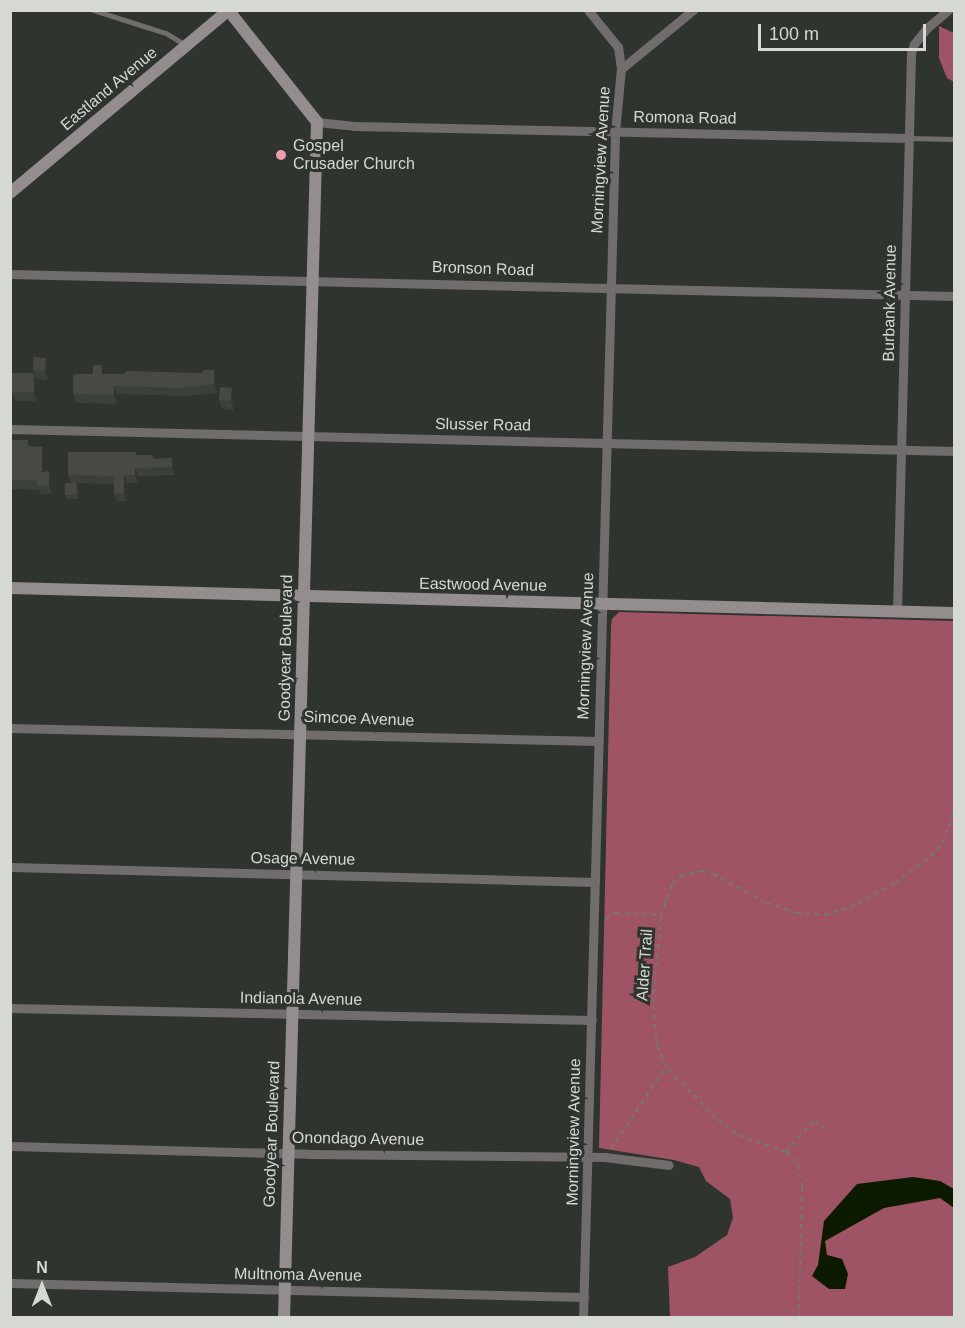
<!DOCTYPE html>
<style>
body{margin:0}
#map{position:relative;width:965px;height:1328px;overflow:hidden;background:#30342e;font-family:Helvetica,sans-serif}
div>[style]{position:absolute}
.forest>*{inset:0;background:#9f5465}
.water>*{inset:0;background:#0c1b00}
.path>*{height:2px;margin-top:-1px;transform-origin:0;background:repeating-linear-gradient(90deg,#737771 0 4.5px,transparent 0 9px)}
.lane>*{height:4.5px;margin:-2.25px;padding:0 2.25px;transform-origin:2.25px;border-radius:2.25px;background:#716d6d}
.street>*{height:9px;margin:-4.5px;padding:0 4.5px;transform-origin:4.5px;border-radius:4.5px;background:#716d6d}
.secondary>*{height:12px;margin:-6px;padding:0 6px;transform-origin:6px;border-radius:6px;background:#948d8e}
.wall>*{inset:0;background:#3c403a}
.shaded-wall>*{inset:0;background:#31342f}
.building>*{inset:0;background:#464a43;transform-origin:0 0}
.dots>*{width:16px;height:16px;translate:-50% -50%;box-sizing:border-box;border:3px solid #30342e;border-radius:50%}
span{translate:-50% -50%;white-space:nowrap;text-align:center;line-height:1.15;-webkit-text-stroke:6px #30342e;paint-order:stroke}
.street-label{font-size:16px;color:#d5d8d3}
.poi-label{font-size:16px;color:#d5d8d3}
.left{translate:0 -50%;text-align:left}
.frame{position:absolute;inset:0;border:12px solid #d5d8d3;pointer-events:none}
.north{position:absolute;left:12px;top:1256px;width:60px;height:60px;-webkit-text-stroke:4px #30342e;paint-order:stroke;rotate:0deg;font-size:16px;font-weight:700;line-height:24px;text-align:center;color:#d5d8d3}
.north::after{content:'';display:block;margin:auto;width:21px;height:27px;background:#d5d8d3;clip-path:polygon(50% 0,100% 100%,50% 72%,0 100%)}
.scale{position:absolute;left:758px;top:24px;width:168px;height:27px;box-sizing:border-box;border:3px solid #d5d8d3;border-top:0;padding-left:8px;font-size:18px;line-height:21px;white-space:nowrap;color:#d5d8d3;-webkit-text-stroke:4px #30342e;paint-order:stroke}
</style>
<div id="map">
<div class="forest">
<i style="clip-path:polygon(939px 26px,954px 33px,954px 82px,947px 78px,939px 58px)"></i>
<i style="clip-path:polygon(619px 612px,954px 621px,954px 1317px,670px 1317px,668px 1267px,695px 1257px,727px 1235px,733px 1218px,730px 1199px,706px 1181px,699px 1167px,674px 1160px,599px 1148px,611px 626px,612px 619px)"></i>
</div>
<div class="water">
<i style="clip-path:polygon(913px 1177px,940px 1181px,954px 1189px,954px 1208px,940px 1198px,884px 1208px,825px 1241px,827px 1255px,842px 1259px,848px 1274px,845px 1289px,829px 1289px,812px 1276px,818px 1265px,824px 1221px,857px 1184px)"></i>
</div>
<div class="path">
<i style="left:605px;top:918px;width:12px;rotate:-24deg"></i>
<i style="left:616px;top:913px;width:45px;rotate:2.5deg"></i>
<i style="left:611px;top:1149px;width:99px;rotate:-56.1deg"></i>
<i style="left:786px;top:1152px;width:37px;rotate:-49deg"></i>
<i style="left:810px;top:1124px;width:5px;rotate:-22deg"></i>
<i style="left:815px;top:1122px;width:13px;rotate:32deg"></i>
<i style="left:799px;top:1318px;width:131px;rotate:-88.7deg"></i>
<i style="left:802px;top:1187px;width:26px;rotate:-101deg"></i>
<i style="left:797px;top:1161px;width:14px;rotate:-141deg"></i>
<i style="left:786px;top:1152px;width:53px;rotate:-160.2deg"></i>
<i style="left:736px;top:1134px;width:26px;rotate:-141deg"></i>
<i style="left:716px;top:1118px;width:71px;rotate:-134.4deg"></i>
<i style="left:666px;top:1067px;width:23px;rotate:-113deg"></i>
<i style="left:657px;top:1046px;width:44px;rotate:-95.2deg"></i>
<i style="left:653px;top:1002px;width:87px;rotate:-84.7deg"></i>
<i style="left:661px;top:915px;width:33px;rotate:-70deg"></i>
<i style="left:672px;top:884px;width:12px;rotate:-42deg"></i>
<i style="left:681px;top:876px;width:22px;rotate:-13deg"></i>
<i style="left:702px;top:871px;width:11px;rotate:15deg"></i>
<i style="left:713px;top:874px;width:61px;rotate:28.2deg"></i>
<i style="left:767px;top:903px;width:32px;rotate:18deg"></i>
<i style="left:797px;top:913px;width:28px;rotate:4deg"></i>
<i style="left:825px;top:915px;width:27px;rotate:-17deg"></i>
<i style="left:851px;top:907px;width:50px;rotate:-28.6deg"></i>
<i style="left:895px;top:883px;width:45px;rotate:-36.9deg"></i>
<i style="left:931px;top:856px;width:18px;rotate:-47deg"></i>
<i style="left:943px;top:843px;width:34px;rotate:-71deg"></i>
</div>
<div class="lane">
<i style="left:93px;top:10px;width:77px;rotate:17.5deg"></i>
<i style="left:166px;top:33px;width:21px;rotate:31deg"></i>
<i style="left:908px;top:138px;width:46px;rotate:1.2deg"></i>
</div>
<div class="street">
<i style="left:588px;top:10px;width:48px;rotate:51deg"></i>
<i style="left:618px;top:47px;width:22px;rotate:82deg"></i>
<i style="left:317px;top:122px;width:37px;rotate:6deg"></i>
<i style="left:354px;top:126px;width:554px;rotate:1.24deg"></i>
<i style="left:10px;top:274px;width:944px;rotate:1.34deg"></i>
<i style="left:10px;top:429px;width:944px;rotate:1.34deg"></i>
<i style="left:897px;top:611px;width:558px;rotate:-88.56deg"></i>
<i style="left:911px;top:53px;width:9px;rotate:-72deg"></i>
<i style="left:914px;top:44px;width:22px;rotate:-51deg"></i>
<i style="left:928px;top:27px;width:26px;rotate:-40deg"></i>
<i style="left:10px;top:728px;width:589px;rotate:1.26deg"></i>
<i style="left:10px;top:867px;width:585px;rotate:1.47deg"></i>
<i style="left:10px;top:1008px;width:582px;rotate:1.18deg"></i>
<i style="left:10px;top:1146px;width:298px;rotate:1.5deg"></i>
<i style="left:308px;top:1154px;width:297px;rotate:0.6deg"></i>
<i style="left:605px;top:1157px;width:64px;rotate:7.2deg"></i>
<i style="left:10px;top:1283px;width:574px;rotate:1.4deg"></i>
<i style="left:583px;top:1318px;width:1186px;rotate:-88.45deg"></i>
<i style="left:615px;top:132px;width:63px;rotate:-84.6deg"></i>
<i style="left:621px;top:69px;width:93px;rotate:-39.3deg"></i>
</div>
<div class="secondary">
<i style="left:229px;top:11px;width:142px;rotate:51.6deg"></i>
<i style="left:317px;top:122px;width:1196px;rotate:91.58deg"></i>
<i style="left:10px;top:193px;width:285px;rotate:-39.9deg"></i>
<i style="left:10px;top:588px;width:944px;rotate:1.52deg"></i>
</div>
<div class="wall">
<i style="clip-path:polygon(46px 358px,49px 366px,48px 380px,36px 379px,37px 381px,37px 401px,15px 401px,12px 392px,34px 373px,33px 370px)"></i>
<i style="clip-path:polygon(214px 370px,217px 379px,217px 393px,185px 396px,117px 394px,117px 404px,76px 403px,73px 394px,105px 374px,203px 373px)"></i>
<i style="clip-path:polygon(235px 397px,234px 410px,222px 409px,219px 400px)"></i>
<i style="clip-path:polygon(10px 440px,30px 446px,42px 447px,45px 455px,45px 472px,49px 471px,52px 480px,52px 494px,40px 494px,39px 490px,12px 489px,10px 484px)"></i>
<i style="clip-path:polygon(137px 455px,155px 459px,172px 458px,175px 466px,175px 475px,138px 476px,138px 483px,127px 483px,127px 501px,117px 501px,114px 493px,114px 484px,76px 483px,78px 487px,78px 499px,67px 499px,65px 495px,71px 483px,68px 475px)"></i>
</div>
<div class="shaded-wall">
<i style="clip-path:polygon(46px 358px,49px 366px,48px 380px,45px 371px)"></i>
<i style="clip-path:polygon(214px 370px,217px 379px,217px 393px,214px 384px)"></i>
<i style="clip-path:polygon(34px 373px,37px 381px,37px 401px,34px 392px)"></i>
<i style="clip-path:polygon(114px 386px,117px 394px,117px 404px,114px 395px)"></i>
<i style="clip-path:polygon(232px 388px,235px 397px,234px 410px,231px 401px)"></i>
<i style="clip-path:polygon(42px 447px,45px 455px,45px 480px,42px 472px)"></i>
<i style="clip-path:polygon(172px 458px,175px 466px,175px 475px,172px 467px)"></i>
<i style="clip-path:polygon(135px 468px,138px 476px,138px 483px,135px 475px)"></i>
<i style="clip-path:polygon(49px 471px,52px 480px,52px 494px,49px 485px)"></i>
<i style="clip-path:polygon(124px 475px,127px 483px,127px 501px,124px 493px)"></i>
</div>
<div class="building">
<i style="left:34px;top:357px;width:12px;height:13px;rotate:5deg"></i>
<i style="clip-path:polygon(93px 365px,102px 365px,102px 374px,125px 374px,125px 371px,203px 373px,203px 370px,214px 370px,214px 384px,182px 388px,114px 386px,114px 395px,73px 394px,73px 374px,93px 374px)"></i>
<i style="left:12px;top:373px;width:22px;height:19px"></i>
<i style="left:220px;top:387px;width:12px;height:13px;rotate:5deg"></i>
<i style="clip-path:polygon(10px 440px,28px 440px,28px 446px,42px 447px,42px 472px,49px 471px,49px 485px,37px 486px,37px 481px,10px 480px)"></i>
<i style="clip-path:polygon(68px 452px,136px 452px,136px 455px,152px 455px,155px 459px,172px 458px,172px 467px,135px 468px,135px 475px,124px 475px,124px 493px,114px 493px,114px 476px,68px 475px)"></i>
<i style="left:65px;top:483px;width:11px;height:12px"></i>
</div>
<div class="dots">
<i style="left:281px;top:155px;background:#f39aac"></i>
</div>
<div class="street-label">
<span style="left:109px;top:89px;rotate:-40deg">Eastland Avenue</span>
<span style="left:685px;top:118px;rotate:1deg">Romona Road</span>
<span style="left:601px;top:160px;rotate:-87deg">Morningview Avenue</span>
<span style="left:483px;top:269px;rotate:2deg">Bronson Road</span>
<span style="left:890px;top:303px;rotate:-89deg">Burbank Avenue</span>
<span style="left:483px;top:425px;rotate:1deg">Slusser Road</span>
<span style="left:483px;top:585px;rotate:1deg">Eastwood Avenue</span>
<span style="left:586px;top:646px;rotate:-88deg">Morningview Avenue</span>
<span style="left:286px;top:648px;rotate:-89deg">Goodyear Boulevard</span>
<span style="left:359px;top:719px;rotate:2deg">Simcoe Avenue</span>
<span style="left:303px;top:859px;rotate:1deg">Osage Avenue</span>
<span style="left:645px;top:965px;rotate:-86deg">Alder Trail</span>
<span style="left:301px;top:999px;rotate:1deg">Indianola Avenue</span>
<span style="left:574px;top:1132px;rotate:-89deg">Morningview Avenue</span>
<span style="left:272px;top:1134px;rotate:-88deg">Goodyear Boulevard</span>
<span style="left:358px;top:1139px;rotate:1deg">Onondago Avenue</span>
<span style="left:298px;top:1275px;rotate:1deg">Multnoma Avenue</span>
</div>
<div class="poi-label">
<span class="left" style="left:293px;top:155px">Gospel<br>Crusader Church</span>
</div>
<div class="frame"></div>
<div class="north">N</div>
<div class="scale">100 m</div>
</div>
